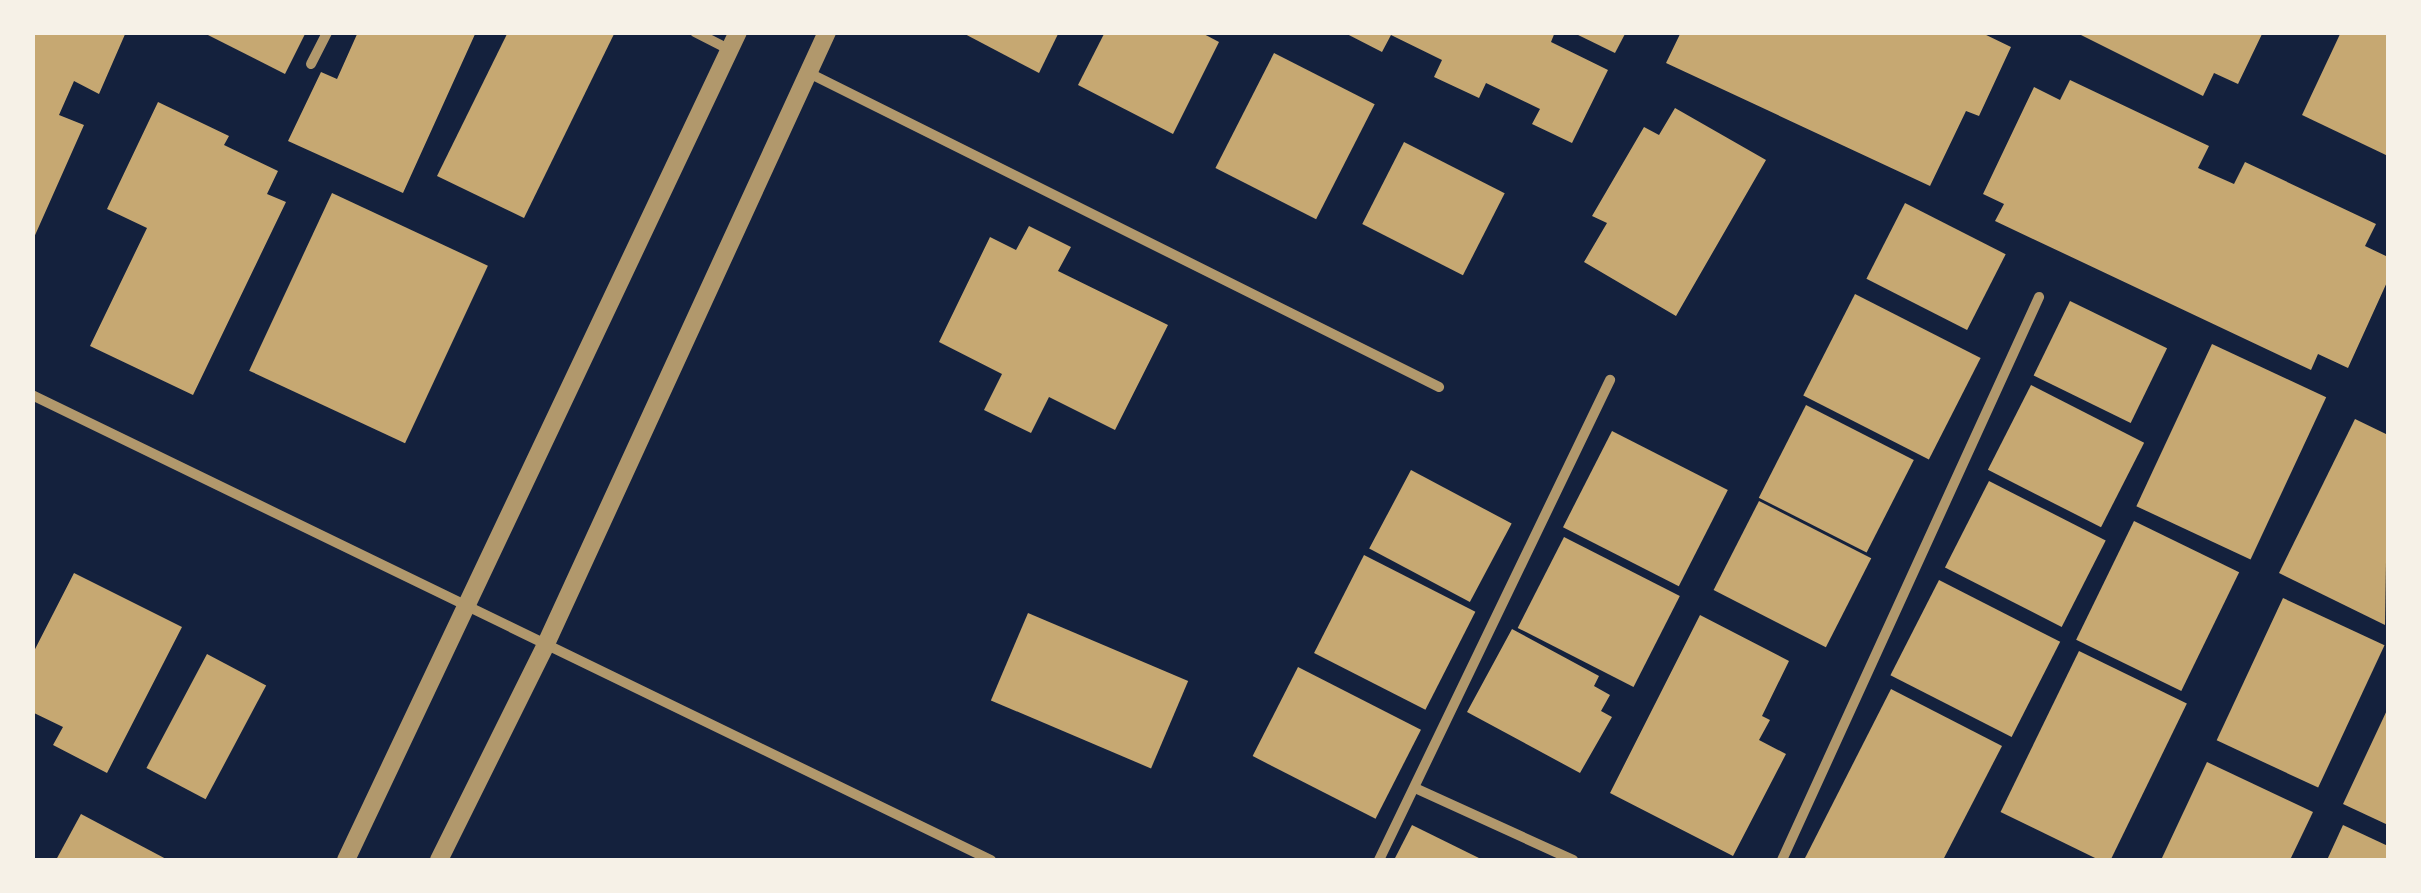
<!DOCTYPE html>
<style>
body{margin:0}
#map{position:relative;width:2421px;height:893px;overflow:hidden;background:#14213d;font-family:Poppins,sans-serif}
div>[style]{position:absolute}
.building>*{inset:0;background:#c6a872;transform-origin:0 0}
.minor>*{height:10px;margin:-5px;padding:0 5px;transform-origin:5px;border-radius:5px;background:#b1986c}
.tertiary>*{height:18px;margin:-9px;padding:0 9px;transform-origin:9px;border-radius:9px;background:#b1986c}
span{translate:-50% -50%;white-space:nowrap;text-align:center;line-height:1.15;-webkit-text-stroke:10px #f6f1e7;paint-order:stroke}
.frame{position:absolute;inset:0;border:35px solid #f6f1e7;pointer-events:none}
</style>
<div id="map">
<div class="building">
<i style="clip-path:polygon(32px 32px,126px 32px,99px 94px,74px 81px,59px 115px,84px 125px,32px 242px)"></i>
<i style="clip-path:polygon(202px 32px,306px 32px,285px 74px)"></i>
<i style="clip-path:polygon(358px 32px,476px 32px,403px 193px,288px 141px,321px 72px,337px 79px)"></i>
<i style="clip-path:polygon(508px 32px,615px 32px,524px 218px,437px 176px)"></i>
<i style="clip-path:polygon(961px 32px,1059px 32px,1039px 73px)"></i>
<i style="clip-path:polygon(1105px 32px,1200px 32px,1219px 42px,1173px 134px,1078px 85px)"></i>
<i style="clip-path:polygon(1343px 32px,1555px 32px,1551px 42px,1608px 70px,1572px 143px,1532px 124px,1540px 109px,1486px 83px,1479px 98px,1434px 77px,1442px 60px,1391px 35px,1382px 52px)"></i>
<i style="clip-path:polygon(1572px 32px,1626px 32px,1615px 53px)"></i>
<i style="clip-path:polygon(1681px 32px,1980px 32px,2011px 47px,1979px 116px,1966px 111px,1930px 186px,1666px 63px)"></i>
<i style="clip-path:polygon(2075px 32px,2263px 32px,2238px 84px,2214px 73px,2203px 96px)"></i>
<i style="clip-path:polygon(2341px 32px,2388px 32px,2388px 156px,2302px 115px)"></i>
<i style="left:1274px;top:53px;width:113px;height:129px;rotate:27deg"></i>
<i style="clip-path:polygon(2070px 80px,2209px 146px,2198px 168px,2234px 184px,2245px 162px,2376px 224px,2365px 246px,2388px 257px,2388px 280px,2348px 368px,2318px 354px,2311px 370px,1995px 221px,2004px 204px,1983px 194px,2034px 87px,2060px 100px)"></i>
<i style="clip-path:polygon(158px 102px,229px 136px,224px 145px,278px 171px,267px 194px,286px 202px,193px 395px,90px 346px,147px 228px,107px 209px)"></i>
<i style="clip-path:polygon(1675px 108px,1766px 160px,1676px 316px,1584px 262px,1607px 223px,1592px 216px,1644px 127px,1659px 135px)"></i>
<i style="left:1404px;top:142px;width:113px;height:92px;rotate:27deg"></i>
<i style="left:332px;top:193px;width:172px;height:196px;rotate:25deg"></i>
<i style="left:1905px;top:203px;width:113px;height:85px;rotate:27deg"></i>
<i style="clip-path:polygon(1029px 226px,1071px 247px,1058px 271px,1168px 325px,1115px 430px,1049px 397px,1031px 433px,984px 410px,1002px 374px,939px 342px,990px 237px,1016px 250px)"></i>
<i style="left:1855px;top:294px;width:141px;height:114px;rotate:27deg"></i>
<i style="left:2070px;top:301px;width:108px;height:83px;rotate:26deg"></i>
<i style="left:2212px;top:344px;width:126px;height:179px;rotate:25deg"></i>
<i style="left:2031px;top:385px;width:127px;height:95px;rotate:27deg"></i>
<i style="left:1806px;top:405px;width:121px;height:104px;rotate:27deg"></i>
<i style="clip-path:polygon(2355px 419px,2388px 435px,2385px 625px,2279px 573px)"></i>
<i style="left:1612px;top:431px;width:130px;height:108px;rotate:27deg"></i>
<i style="left:1411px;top:470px;width:114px;height:89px;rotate:28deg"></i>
<i style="left:1989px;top:481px;width:131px;height:97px;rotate:27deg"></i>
<i style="left:1759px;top:501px;width:126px;height:100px;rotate:27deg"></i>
<i style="left:2134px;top:521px;width:117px;height:132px;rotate:26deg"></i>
<i style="left:1564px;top:537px;width:130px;height:102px;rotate:27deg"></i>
<i style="left:1364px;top:555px;width:125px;height:110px;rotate:27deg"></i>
<i style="clip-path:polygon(74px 573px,182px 627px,107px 773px,53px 745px,63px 727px,32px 712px,32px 655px)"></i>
<i style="left:1939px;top:580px;width:136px;height:107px;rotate:27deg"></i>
<i style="left:2283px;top:598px;width:112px;height:157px;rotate:25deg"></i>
<i style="left:1028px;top:613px;width:174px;height:95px;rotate:23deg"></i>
<i style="clip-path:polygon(1700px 615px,1789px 661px,1762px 716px,1770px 720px,1759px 740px,1786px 754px,1733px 856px,1610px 793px)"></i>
<i style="clip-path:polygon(1512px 629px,1599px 676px,1594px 686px,1610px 695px,1601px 711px,1612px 717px,1580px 773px,1467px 712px)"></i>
<i style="left:2079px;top:651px;width:120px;height:179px;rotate:26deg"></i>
<i style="left:207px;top:654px;width:67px;height:129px;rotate:28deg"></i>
<i style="left:1298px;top:667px;width:138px;height:100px;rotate:27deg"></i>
<i style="clip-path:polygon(1891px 689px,2002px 746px,1943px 860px,1804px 860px)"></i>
<i style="clip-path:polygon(2388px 708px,2388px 825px,2343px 804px)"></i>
<i style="clip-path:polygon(2207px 762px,2313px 812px,2290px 860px,2161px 860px)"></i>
<i style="clip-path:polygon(81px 814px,168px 860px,56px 860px)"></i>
<i style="clip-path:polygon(1412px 825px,1483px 860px,1394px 860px)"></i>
<i style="clip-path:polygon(2343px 825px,2388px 846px,2388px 860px,2327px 860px)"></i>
</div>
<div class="minor">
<i style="left:695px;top:32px;width:39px;rotate:27deg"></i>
<i style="left:311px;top:64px;width:36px;rotate:-63deg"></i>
<i style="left:809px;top:73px;width:704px;rotate:26.49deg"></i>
<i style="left:32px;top:395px;width:1066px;rotate:25.87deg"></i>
<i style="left:1415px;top:788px;width:174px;rotate:24.5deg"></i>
<i style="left:1379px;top:860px;width:533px;rotate:-64.3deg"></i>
<i style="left:1782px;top:860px;width:619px;rotate:-65.46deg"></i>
</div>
<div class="tertiary">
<i style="left:346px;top:860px;width:916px;rotate:-64.67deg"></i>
<i style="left:439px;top:860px;width:239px;rotate:-63.6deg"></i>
<i style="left:545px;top:646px;width:676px;rotate:-65.33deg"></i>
</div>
<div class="frame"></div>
</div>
